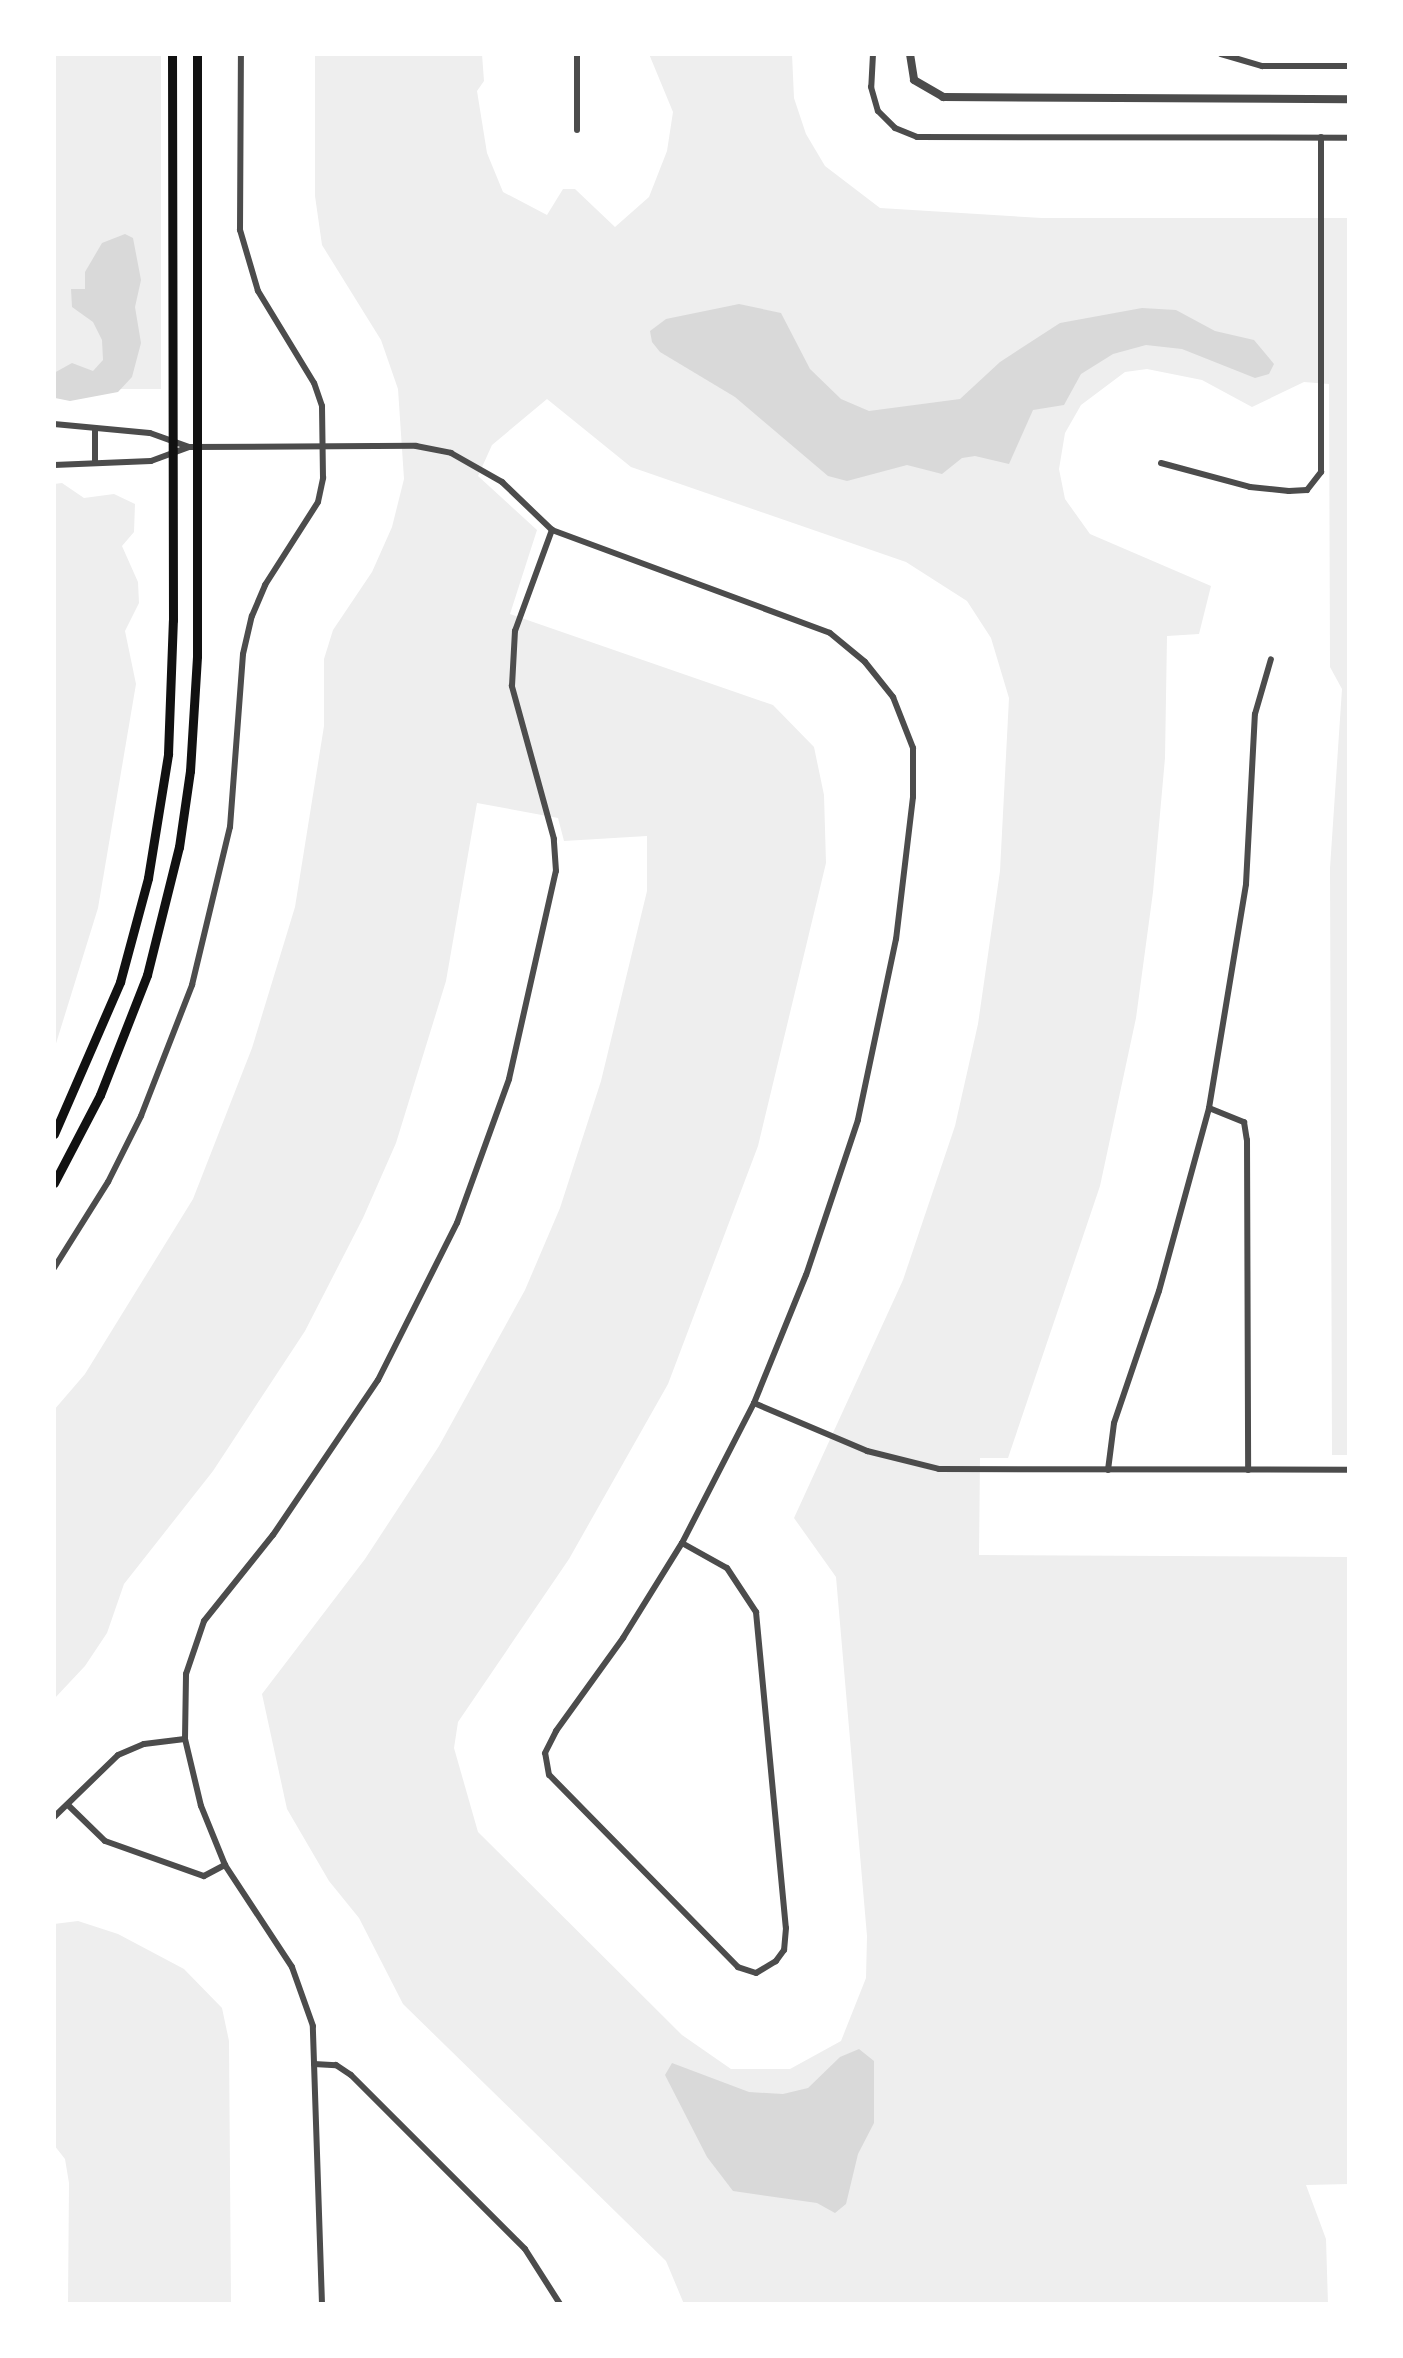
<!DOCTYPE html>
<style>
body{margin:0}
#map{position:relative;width:1403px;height:2358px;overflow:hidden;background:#fff;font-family:"Archivo Narrow",sans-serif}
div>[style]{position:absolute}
.green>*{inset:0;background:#eee;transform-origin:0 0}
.water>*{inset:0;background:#d9d9d9}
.minor>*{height:6px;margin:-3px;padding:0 3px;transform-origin:3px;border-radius:3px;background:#4c4c4c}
.tertiary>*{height:8px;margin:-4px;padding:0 4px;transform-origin:4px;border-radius:4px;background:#4c4c4c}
.secondary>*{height:9px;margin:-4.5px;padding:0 4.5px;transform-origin:4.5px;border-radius:4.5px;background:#111}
span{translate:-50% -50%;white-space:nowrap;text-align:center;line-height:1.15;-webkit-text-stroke:7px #fff;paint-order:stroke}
.frame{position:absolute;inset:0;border:56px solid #fff;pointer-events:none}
</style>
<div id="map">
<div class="green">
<i style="left:54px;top:54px;width:107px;height:335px"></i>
<i style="clip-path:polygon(evenodd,315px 54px,482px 54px,484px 81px,477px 91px,487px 153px,503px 192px,547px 215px,563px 189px,575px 189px,615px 227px,649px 197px,667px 151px,673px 112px,649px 54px,792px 54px,794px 98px,806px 134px,825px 166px,880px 208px,1042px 218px,1349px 218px,1349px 1455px,1332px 1455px,1330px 868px,1342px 689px,1330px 667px,1329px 384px,1304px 382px,1252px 407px,1202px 380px,1147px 369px,1125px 372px,1081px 405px,1065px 433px,1059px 469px,1065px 499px,1090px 534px,1211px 586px,1199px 634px,1167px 636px,1165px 758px,1153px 892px,1136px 1018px,1100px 1186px,1008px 1458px,980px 1458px,979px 1555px,1349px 1557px,1349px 2184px,1306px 2185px,1326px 2239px,1328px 2304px,684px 2304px,666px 2261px,403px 2004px,359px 1918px,329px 1881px,287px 1809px,262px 1694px,365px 1559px,439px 1446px,525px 1290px,560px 1208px,601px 1081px,647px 891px,647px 836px,564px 841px,558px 818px,477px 803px,446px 981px,396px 1143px,363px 1218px,305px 1331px,213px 1471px,124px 1584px,107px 1633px,85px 1666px,54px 1699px,54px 1410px,85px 1374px,193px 1199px,252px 1048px,295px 907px,324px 726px,324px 659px,333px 630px,372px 572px,392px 527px,404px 479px,398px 389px,381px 340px,322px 245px,315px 196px,315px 54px,547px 399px,631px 467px,906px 562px,967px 601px,991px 638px,1009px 698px,1000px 871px,978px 1024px,955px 1126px,903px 1280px,794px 1518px,836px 1577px,867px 1936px,866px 1978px,841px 2041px,790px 2069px,731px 2069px,682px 2035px,478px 1832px,454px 1748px,458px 1722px,569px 1559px,668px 1384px,758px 1146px,826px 863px,824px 795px,814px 747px,773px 705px,510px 614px,537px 530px,478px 476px,492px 445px,547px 399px)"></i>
<i style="clip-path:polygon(62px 483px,84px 498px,114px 494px,135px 504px,134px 532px,122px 546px,138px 582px,139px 603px,125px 631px,136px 684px,98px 908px,54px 1050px,54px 484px)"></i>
<i style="clip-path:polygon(78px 1921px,118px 1934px,184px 1969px,222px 2008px,229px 2041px,231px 2304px,68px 2304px,69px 2183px,65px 2159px,54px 2145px,54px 1924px)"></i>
</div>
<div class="water">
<i style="clip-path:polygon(125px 234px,133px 238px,141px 280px,135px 307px,141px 343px,132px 377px,118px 392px,70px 401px,55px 398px,54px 373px,72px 363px,93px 371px,103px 360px,102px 340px,93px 322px,72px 307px,71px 289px,85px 289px,85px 272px,102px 243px)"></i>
<i style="clip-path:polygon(739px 304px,781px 313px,810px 369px,841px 399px,869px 411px,960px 399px,1000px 362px,1060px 323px,1142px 308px,1176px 310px,1215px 331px,1254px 340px,1274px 364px,1269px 374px,1255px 378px,1182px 349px,1146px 345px,1113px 354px,1081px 374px,1064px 405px,1033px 410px,1009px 464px,975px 456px,962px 458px,942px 474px,907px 465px,847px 481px,828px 476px,735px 397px,660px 352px,652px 342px,650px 331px,666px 319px)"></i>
<i style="clip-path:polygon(859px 2049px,874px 2061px,874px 2123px,858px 2154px,846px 2204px,835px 2213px,817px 2203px,733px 2191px,707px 2157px,665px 2075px,672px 2063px,749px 2092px,783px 2094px,808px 2088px,840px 2057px)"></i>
</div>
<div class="minor">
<i style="left:577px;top:54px;width:76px;rotate:90deg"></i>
<i style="left:873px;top:54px;width:33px;rotate:93deg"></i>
<i style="left:871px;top:87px;width:25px;rotate:74deg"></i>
<i style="left:878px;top:111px;width:24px;rotate:45deg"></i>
<i style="left:895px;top:128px;width:24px;rotate:22deg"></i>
<i style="left:917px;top:137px;width:432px;rotate:0.1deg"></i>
<i style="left:1221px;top:54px;width:43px;rotate:16.3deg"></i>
<i style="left:1262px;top:66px;width:87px"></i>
<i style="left:54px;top:424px;width:96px;rotate:5.4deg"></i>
<i style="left:150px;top:433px;width:41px;rotate:19.7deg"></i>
<i style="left:95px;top:429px;width:34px;rotate:90deg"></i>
<i style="left:1161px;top:463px;width:92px;rotate:15.1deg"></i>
<i style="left:1250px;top:487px;width:39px;rotate:6deg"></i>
<i style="left:1289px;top:491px;width:18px;rotate:-3deg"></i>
<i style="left:1307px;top:490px;width:23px;rotate:-52deg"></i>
<i style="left:1321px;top:472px;width:335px;rotate:-90deg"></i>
<i style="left:54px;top:465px;width:97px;rotate:-2.4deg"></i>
<i style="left:151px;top:461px;width:40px;rotate:-20.2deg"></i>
<i style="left:189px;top:447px;width:227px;rotate:-0.3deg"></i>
<i style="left:416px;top:446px;width:36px;rotate:11deg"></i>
<i style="left:451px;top:453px;width:59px;rotate:29.6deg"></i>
<i style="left:502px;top:482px;width:69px;rotate:43.8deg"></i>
<i style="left:552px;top:530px;width:296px;rotate:20.3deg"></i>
<i style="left:830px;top:633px;width:45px;rotate:39.6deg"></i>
<i style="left:865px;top:662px;width:45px;rotate:51.3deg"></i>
<i style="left:893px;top:697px;width:55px;rotate:68.6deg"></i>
<i style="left:913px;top:748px;width:49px;rotate:90deg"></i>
<i style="left:913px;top:797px;width:143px;rotate:96.8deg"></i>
<i style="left:896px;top:939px;width:185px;rotate:101.9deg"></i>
<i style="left:858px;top:1120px;width:163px;rotate:108.5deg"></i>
<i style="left:806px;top:1275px;width:138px;rotate:112.1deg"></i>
<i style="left:754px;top:1403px;width:157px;rotate:117.2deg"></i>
<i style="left:1209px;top:1108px;width:38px;rotate:22deg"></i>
<i style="left:1244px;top:1122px;width:18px;rotate:81deg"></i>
<i style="left:1247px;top:1140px;width:330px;rotate:89.8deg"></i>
<i style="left:54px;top:1268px;width:102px;rotate:-57.9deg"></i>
<i style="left:108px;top:1182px;width:74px;rotate:-63.4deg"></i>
<i style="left:141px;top:1116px;width:141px;rotate:-68.7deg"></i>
<i style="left:192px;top:985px;width:163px;rotate:-76.5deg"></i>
<i style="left:230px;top:827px;width:173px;rotate:-85.7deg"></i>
<i style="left:243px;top:654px;width:39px;rotate:-77deg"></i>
<i style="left:252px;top:616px;width:34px;rotate:-67deg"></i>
<i style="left:265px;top:585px;width:98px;rotate:-57.4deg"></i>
<i style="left:318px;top:502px;width:25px;rotate:-78deg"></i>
<i style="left:323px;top:478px;width:72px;rotate:-90.8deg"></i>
<i style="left:322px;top:406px;width:24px;rotate:-109deg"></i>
<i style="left:314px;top:383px;width:108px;rotate:-121.3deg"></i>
<i style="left:258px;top:291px;width:64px;rotate:-106.4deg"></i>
<i style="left:240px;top:230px;width:176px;rotate:-89.7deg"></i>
<i style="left:754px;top:1403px;width:123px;rotate:23deg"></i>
<i style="left:867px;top:1451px;width:74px;rotate:14deg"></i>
<i style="left:939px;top:1469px;width:410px;rotate:0.1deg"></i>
<i style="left:1108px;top:1470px;width:47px;rotate:-82.7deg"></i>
<i style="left:1114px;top:1423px;width:139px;rotate:-71.2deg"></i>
<i style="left:1159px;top:1291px;width:190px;rotate:-74.7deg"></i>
<i style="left:1209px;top:1108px;width:227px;rotate:-80.6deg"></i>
<i style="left:1246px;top:884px;width:170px;rotate:-87deg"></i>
<i style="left:1255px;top:714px;width:57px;rotate:-73.8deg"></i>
<i style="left:682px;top:1543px;width:51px;rotate:29.1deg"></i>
<i style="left:727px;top:1568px;width:53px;rotate:56.6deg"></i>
<i style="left:756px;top:1612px;width:317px;rotate:84.6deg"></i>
<i style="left:786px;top:1928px;width:22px;rotate:95deg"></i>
<i style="left:784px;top:1950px;width:14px;rotate:126deg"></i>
<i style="left:776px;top:1961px;width:23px;rotate:149deg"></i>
<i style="left:756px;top:1973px;width:19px;rotate:-162deg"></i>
<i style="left:738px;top:1967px;width:269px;rotate:-134.5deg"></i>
<i style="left:549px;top:1775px;width:22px;rotate:-100deg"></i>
<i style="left:545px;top:1753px;width:25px;rotate:-63deg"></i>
<i style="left:556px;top:1731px;width:115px;rotate:-54.2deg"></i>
<i style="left:623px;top:1638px;width:112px;rotate:-58.2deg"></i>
<i style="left:69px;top:1806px;width:50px;rotate:44.2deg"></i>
<i style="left:105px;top:1841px;width:105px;rotate:19.5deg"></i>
<i style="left:204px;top:1876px;width:24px;rotate:-28deg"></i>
<i style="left:54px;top:1817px;width:89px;rotate:-44.1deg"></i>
<i style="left:118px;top:1755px;width:28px;rotate:-23deg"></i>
<i style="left:144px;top:1744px;width:41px;rotate:-7deg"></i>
<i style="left:314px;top:2064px;width:22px;rotate:3deg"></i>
<i style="left:336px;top:2065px;width:18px;rotate:34deg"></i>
<i style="left:351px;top:2075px;width:246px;rotate:45deg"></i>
<i style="left:525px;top:2249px;width:65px;rotate:57.5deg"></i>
<i style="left:322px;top:2304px;width:278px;rotate:-91.9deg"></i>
<i style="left:313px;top:2026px;width:63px;rotate:-109.6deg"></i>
<i style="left:292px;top:1967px;width:122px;rotate:-123.3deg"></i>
<i style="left:225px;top:1865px;width:64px;rotate:-112.1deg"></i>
<i style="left:201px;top:1806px;width:69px;rotate:-103.4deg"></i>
<i style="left:185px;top:1739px;width:65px;rotate:-89.1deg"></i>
<i style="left:186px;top:1674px;width:56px;rotate:-71.2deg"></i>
<i style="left:204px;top:1621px;width:110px;rotate:-51.3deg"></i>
<i style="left:273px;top:1535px;width:187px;rotate:-55.9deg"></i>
<i style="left:378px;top:1380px;width:176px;rotate:-63.3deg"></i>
<i style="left:457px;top:1223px;width:153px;rotate:-70.1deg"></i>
<i style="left:509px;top:1079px;width:213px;rotate:-77.3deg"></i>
<i style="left:556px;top:871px;width:32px;rotate:-94deg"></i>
<i style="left:554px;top:839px;width:159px;rotate:-105.4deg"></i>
<i style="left:512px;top:686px;width:55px;rotate:-86.9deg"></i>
<i style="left:515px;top:631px;width:108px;rotate:-69.9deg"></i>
</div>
<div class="tertiary">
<i style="left:910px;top:54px;width:26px;rotate:81deg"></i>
<i style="left:914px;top:80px;width:34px;rotate:30deg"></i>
<i style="left:943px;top:97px;width:406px;rotate:0.3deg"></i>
</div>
<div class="secondary">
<i style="left:54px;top:1134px;width:166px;rotate:-66.5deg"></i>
<i style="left:120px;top:982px;width:108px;rotate:-74.9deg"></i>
<i style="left:148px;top:878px;width:126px;rotate:-80.8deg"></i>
<i style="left:168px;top:754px;width:134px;rotate:-87.9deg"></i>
<i style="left:173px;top:620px;width:566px;rotate:-90.1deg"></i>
<i style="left:54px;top:1183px;width:99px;rotate:-62.4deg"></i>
<i style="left:100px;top:1095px;width:129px;rotate:-68.6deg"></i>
<i style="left:147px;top:975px;width:132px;rotate:-76deg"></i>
<i style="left:179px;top:847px;width:77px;rotate:-81.8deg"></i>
<i style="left:190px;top:771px;width:115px;rotate:-86.5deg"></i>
<i style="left:197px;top:656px;width:602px;rotate:-90deg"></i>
</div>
<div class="frame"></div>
</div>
